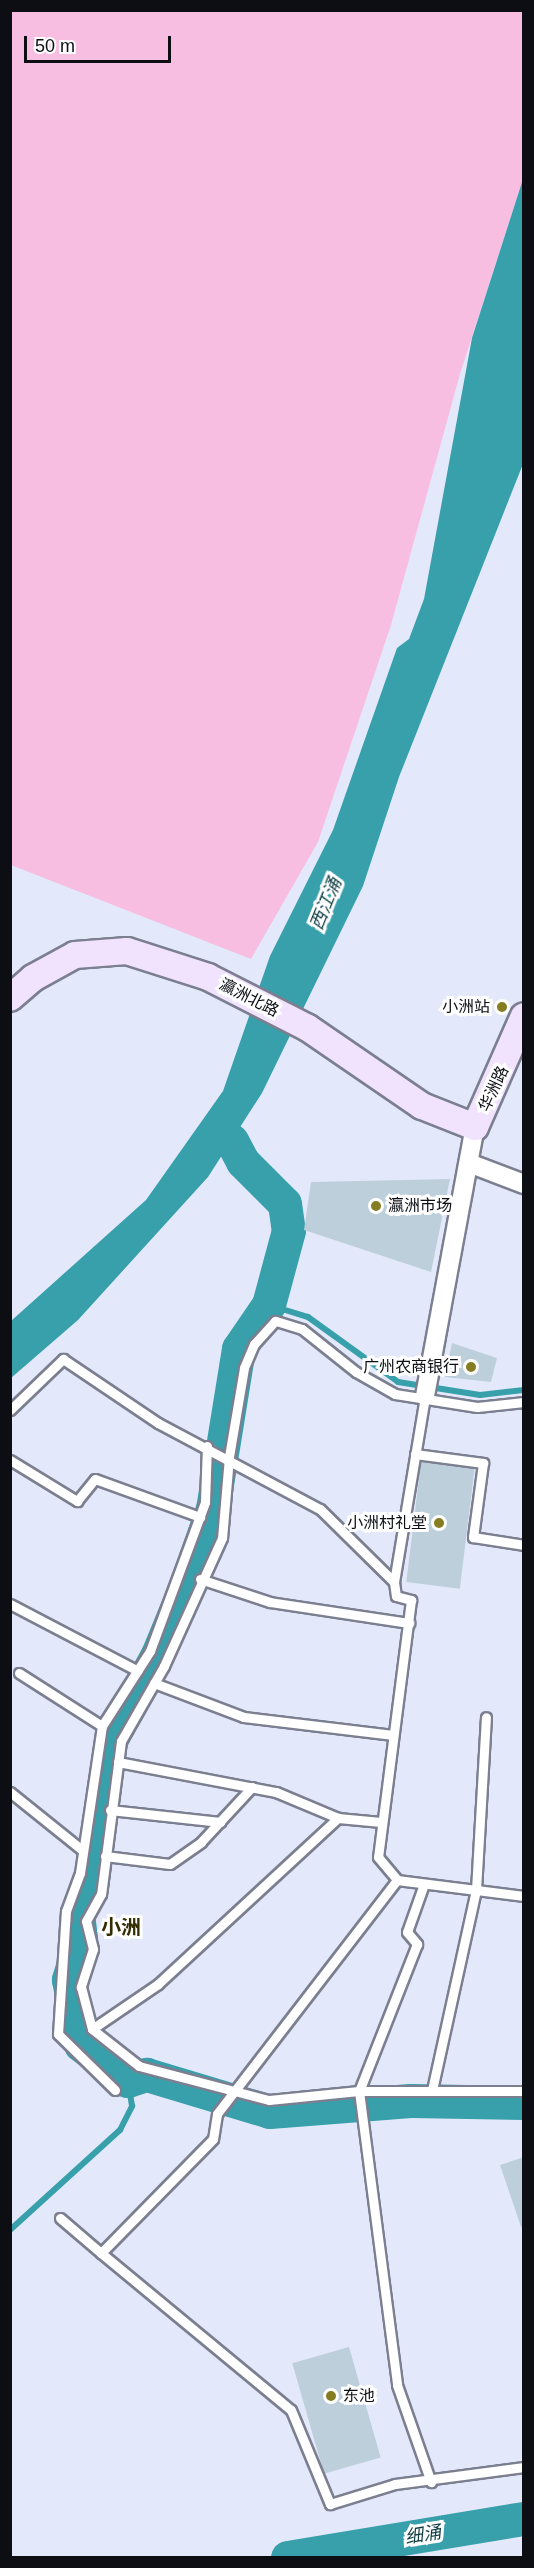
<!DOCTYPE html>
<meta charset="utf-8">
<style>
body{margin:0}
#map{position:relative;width:534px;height:2568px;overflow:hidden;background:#e3e9fb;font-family:Arial,"Noto Sans SC",sans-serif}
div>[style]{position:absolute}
.green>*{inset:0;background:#f7bee1}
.water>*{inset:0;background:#37a0ab}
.stream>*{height:6px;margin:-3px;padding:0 3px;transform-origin:3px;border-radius:3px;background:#37a0ab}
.river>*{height:34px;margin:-17px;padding:0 17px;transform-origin:17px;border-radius:17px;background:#37a0ab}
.building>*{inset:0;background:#becfdc;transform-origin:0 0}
.roads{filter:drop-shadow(2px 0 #7b7f90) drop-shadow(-2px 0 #7b7f90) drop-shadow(0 2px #7b7f90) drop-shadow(0 -2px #7b7f90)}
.service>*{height:9px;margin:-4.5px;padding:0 4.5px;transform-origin:4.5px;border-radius:4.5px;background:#fff}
.minor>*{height:18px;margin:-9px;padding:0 9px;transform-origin:9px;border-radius:9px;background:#fff}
.secondary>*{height:26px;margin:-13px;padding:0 13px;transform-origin:13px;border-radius:13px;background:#f1e3fe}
.dots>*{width:16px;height:16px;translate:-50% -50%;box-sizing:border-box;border:3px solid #fff;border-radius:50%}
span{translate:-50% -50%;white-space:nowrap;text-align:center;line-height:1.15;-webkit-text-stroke:6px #fff;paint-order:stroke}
.street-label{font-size:16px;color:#0c0e14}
.poi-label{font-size:16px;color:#0c0e14}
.right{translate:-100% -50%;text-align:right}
.left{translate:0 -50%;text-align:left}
.water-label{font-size:18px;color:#0d3d42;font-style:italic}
.quarter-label{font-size:20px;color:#332e02;font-weight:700}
.frame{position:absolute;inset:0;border:12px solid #0c0e14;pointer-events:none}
.scale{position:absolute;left:24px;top:36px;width:147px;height:27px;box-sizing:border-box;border:3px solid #0c0e14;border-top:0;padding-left:8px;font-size:18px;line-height:21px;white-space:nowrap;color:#0c0e14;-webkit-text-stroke:4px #fff;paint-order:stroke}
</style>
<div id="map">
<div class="green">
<i style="clip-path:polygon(10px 11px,523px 11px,523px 179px,460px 374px,391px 625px,318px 842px,251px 959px,11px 865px)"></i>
</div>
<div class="water">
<i style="clip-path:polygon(523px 179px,523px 464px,399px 777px,363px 886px,262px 1093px,208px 1177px,78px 1320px,11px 1378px,11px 1321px,146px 1200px,223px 1091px,270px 956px,333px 830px,397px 648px,409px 639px,424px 599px,472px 338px)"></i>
</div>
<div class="stream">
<i style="left:269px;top:1305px;width:41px;rotate:17.1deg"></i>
<i style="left:308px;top:1317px;width:111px;rotate:35.8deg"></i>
<i style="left:398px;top:1382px;width:83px;rotate:9deg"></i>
<i style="left:480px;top:1395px;width:44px;rotate:-6.5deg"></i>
<i style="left:10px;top:2230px;width:149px;rotate:-42.3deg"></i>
<i style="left:120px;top:2130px;width:27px;rotate:-63deg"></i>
<i style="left:132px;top:2106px;width:25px;rotate:-99deg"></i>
</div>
<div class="river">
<i style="left:232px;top:1141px;width:24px;rotate:62deg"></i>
<i style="left:243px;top:1162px;width:59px;rotate:45deg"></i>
<i style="left:285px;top:1204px;width:27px;rotate:82deg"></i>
<i style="left:289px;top:1231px;width:77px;rotate:105.1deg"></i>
<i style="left:269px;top:1305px;width:53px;rotate:124.3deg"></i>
<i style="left:239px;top:1349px;width:162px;rotate:99.2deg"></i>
<i style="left:213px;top:1509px;width:83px;rotate:109.1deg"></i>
<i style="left:186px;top:1587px;width:74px;rotate:112.4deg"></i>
<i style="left:158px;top:1655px;width:98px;rotate:118.7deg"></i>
<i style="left:111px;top:1741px;width:147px;rotate:97.4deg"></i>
<i style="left:92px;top:1887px;width:30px;rotate:117deg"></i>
<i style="left:78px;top:1914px;width:26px;rotate:83deg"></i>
<i style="left:81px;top:1940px;width:42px;rotate:106.7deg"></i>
<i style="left:69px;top:1980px;width:66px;rotate:79.5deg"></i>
<i style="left:81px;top:2045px;width:59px;rotate:37.5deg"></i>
<i style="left:128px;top:2081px;width:20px;rotate:-18deg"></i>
<i style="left:147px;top:2075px;width:128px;rotate:16.7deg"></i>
<i style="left:270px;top:2112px;width:141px;rotate:-4.5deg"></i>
<i style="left:411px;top:2101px;width:113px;rotate:1deg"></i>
<i style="left:288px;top:2558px;width:239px;rotate:-9.4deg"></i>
</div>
<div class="building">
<i style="clip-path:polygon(450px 1179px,431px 1272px,304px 1230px,311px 1182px)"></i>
<i style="clip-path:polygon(452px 1343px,497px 1358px,491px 1382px,445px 1377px)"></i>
<i style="left:421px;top:1462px;width:54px;height:121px;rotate:7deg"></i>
<i style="clip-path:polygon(524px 2157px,524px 2226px,521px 2227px,500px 2165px)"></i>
<i style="left:349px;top:2347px;width:115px;height:59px;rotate:74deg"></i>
</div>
<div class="roads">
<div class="service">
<i style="left:524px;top:1402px;width:47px;rotate:173.9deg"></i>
<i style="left:477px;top:1407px;width:83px;rotate:-171deg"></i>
<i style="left:395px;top:1394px;width:45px;rotate:-150.6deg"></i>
<i style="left:356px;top:1372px;width:69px;rotate:-141.5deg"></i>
<i style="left:302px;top:1329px;width:28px;rotate:-163deg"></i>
<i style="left:275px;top:1321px;width:31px;rotate:132deg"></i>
<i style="left:254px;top:1344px;width:26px;rotate:113deg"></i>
<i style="left:244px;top:1368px;width:90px;rotate:99.6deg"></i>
<i style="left:229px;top:1457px;width:81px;rotate:94.9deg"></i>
<i style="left:222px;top:1538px;width:141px;rotate:114.4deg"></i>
<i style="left:164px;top:1666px;width:86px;rotate:119.8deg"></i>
<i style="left:121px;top:1741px;width:154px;rotate:97.4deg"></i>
<i style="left:101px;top:1894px;width:31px;rotate:119deg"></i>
<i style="left:86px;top:1921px;width:29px;rotate:76deg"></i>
<i style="left:93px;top:1949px;width:40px;rotate:108deg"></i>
<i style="left:81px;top:1987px;width:43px;rotate:75.3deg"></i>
<i style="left:92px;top:2029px;width:60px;rotate:38.2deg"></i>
<i style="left:139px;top:2066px;width:134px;rotate:14.7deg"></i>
<i style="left:269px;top:2100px;width:90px;rotate:-5.7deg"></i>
<i style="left:359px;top:2091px;width:165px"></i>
<i style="left:10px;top:1410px;width:74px;rotate:-43.9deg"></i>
<i style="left:63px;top:1359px;width:115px;rotate:34deg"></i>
<i style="left:158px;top:1423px;width:183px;rotate:28deg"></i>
<i style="left:320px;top:1509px;width:104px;rotate:44.6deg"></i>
<i style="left:394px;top:1582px;width:14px;rotate:82deg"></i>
<i style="left:396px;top:1596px;width:16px;rotate:15deg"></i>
<i style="left:411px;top:1600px;width:259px;rotate:97.3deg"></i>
<i style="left:378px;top:1857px;width:30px;rotate:50deg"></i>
<i style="left:397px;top:1880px;width:295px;rotate:127.6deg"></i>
<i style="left:217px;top:2114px;width:25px;rotate:99deg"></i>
<i style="left:213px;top:2139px;width:160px;rotate:134.5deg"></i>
<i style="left:101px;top:2253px;width:246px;rotate:39.6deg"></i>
<i style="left:291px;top:2410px;width:102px;rotate:67.5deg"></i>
<i style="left:330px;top:2504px;width:68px;rotate:-17.1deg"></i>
<i style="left:395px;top:2484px;width:130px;rotate:-7.5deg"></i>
<i style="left:415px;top:1454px;width:69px;rotate:7.5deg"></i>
<i style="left:483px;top:1463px;width:75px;rotate:97.7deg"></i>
<i style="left:473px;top:1537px;width:52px;rotate:8.9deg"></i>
<i style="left:10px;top:1460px;width:79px;rotate:31.5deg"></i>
<i style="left:77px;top:1501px;width:28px;rotate:-51deg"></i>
<i style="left:95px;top:1479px;width:112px;rotate:19.9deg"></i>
<i style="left:200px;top:1579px;width:74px;rotate:18.2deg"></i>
<i style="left:270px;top:1602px;width:141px;rotate:8.6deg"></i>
<i style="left:394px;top:1582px;width:189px;rotate:-80.5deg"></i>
<i style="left:10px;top:1604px;width:144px;rotate:27.6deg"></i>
<i style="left:19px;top:1673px;width:98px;rotate:32.6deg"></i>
<i style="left:154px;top:1683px;width:96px;rotate:20.7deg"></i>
<i style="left:244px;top:1717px;width:150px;rotate:6.9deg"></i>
<i style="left:118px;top:1762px;width:161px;rotate:10.8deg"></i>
<i style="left:276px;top:1792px;width:67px;rotate:22.8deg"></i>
<i style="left:338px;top:1818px;width:43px;rotate:5.3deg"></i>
<i style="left:10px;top:1792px;width:91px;rotate:38.8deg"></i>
<i style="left:110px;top:1810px;width:111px;rotate:6.2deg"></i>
<i style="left:105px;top:1856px;width:65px;rotate:7deg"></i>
<i style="left:170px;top:1864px;width:38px;rotate:-35deg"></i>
<i style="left:201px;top:1842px;width:75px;rotate:-47.2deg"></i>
<i style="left:397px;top:1880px;width:128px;rotate:7.2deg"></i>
<i style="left:424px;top:1884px;width:51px;rotate:109.5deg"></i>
<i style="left:407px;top:1932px;width:16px;rotate:50deg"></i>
<i style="left:417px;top:1944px;width:158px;rotate:111.5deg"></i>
<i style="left:359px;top:2091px;width:296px;rotate:82.6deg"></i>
<i style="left:397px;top:2385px;width:103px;rotate:70.7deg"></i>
<i style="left:92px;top:2029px;width:80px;rotate:-34.3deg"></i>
<i style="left:158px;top:1984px;width:245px;rotate:-42.7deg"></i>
<i style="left:115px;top:2090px;width:80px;rotate:-135.5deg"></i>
<i style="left:58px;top:2034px;width:123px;rotate:-86.3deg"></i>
<i style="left:66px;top:1911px;width:40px;rotate:-69.8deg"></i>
<i style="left:80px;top:1873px;width:149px;rotate:-81.5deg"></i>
<i style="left:102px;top:1726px;width:89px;rotate:-57.4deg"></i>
<i style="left:150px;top:1651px;width:159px;rotate:-69.7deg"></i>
<i style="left:205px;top:1502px;width:56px;rotate:-88deg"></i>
<i style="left:432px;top:2090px;width:205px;rotate:-77.6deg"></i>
<i style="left:476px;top:1890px;width:173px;rotate:-86.7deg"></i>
<i style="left:60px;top:2218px;width:54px;rotate:40.5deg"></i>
</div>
<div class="minor">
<i style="left:469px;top:1163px;width:59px;rotate:20.9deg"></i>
<i style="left:425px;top:1396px;width:274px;rotate:-79.5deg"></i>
</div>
<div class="secondary">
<i style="left:10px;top:998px;width:30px;rotate:-41deg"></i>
<i style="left:33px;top:978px;width:48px;rotate:-28.7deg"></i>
<i style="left:75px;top:955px;width:52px;rotate:-4.4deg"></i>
<i style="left:127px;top:951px;width:85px;rotate:17.8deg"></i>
<i style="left:208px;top:977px;width:112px;rotate:27deg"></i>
<i style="left:308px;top:1028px;width:138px;rotate:34.4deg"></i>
<i style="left:422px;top:1106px;width:57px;rotate:21.6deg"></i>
<i style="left:475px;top:1127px;width:121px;rotate:-66.2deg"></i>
</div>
</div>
<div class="dots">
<i style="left:502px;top:1007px;background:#867c22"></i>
<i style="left:376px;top:1206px;background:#867c22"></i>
<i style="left:471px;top:1367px;background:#867c22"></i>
<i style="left:439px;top:1523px;background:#867c22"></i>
<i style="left:331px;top:2396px;background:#867c22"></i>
</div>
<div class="street-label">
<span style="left:249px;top:998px;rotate:27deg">瀛洲北路</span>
<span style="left:494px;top:1089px;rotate:-65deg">华洲路</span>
</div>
<div class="poi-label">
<span class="right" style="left:490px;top:1007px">小洲站</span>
<span class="left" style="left:388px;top:1206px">瀛洲市场</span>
<span class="right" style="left:459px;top:1367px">广州农商银行</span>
<span class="right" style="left:427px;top:1523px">小洲村礼堂</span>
<span class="left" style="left:343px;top:2396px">东池</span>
</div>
<div class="water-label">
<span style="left:326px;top:904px;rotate:-68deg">西江涌</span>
<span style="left:423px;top:2535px;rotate:-9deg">细涌</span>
</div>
<div class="quarter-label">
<span style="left:121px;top:1927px">小洲</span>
</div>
<div class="frame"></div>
<div class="scale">50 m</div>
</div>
